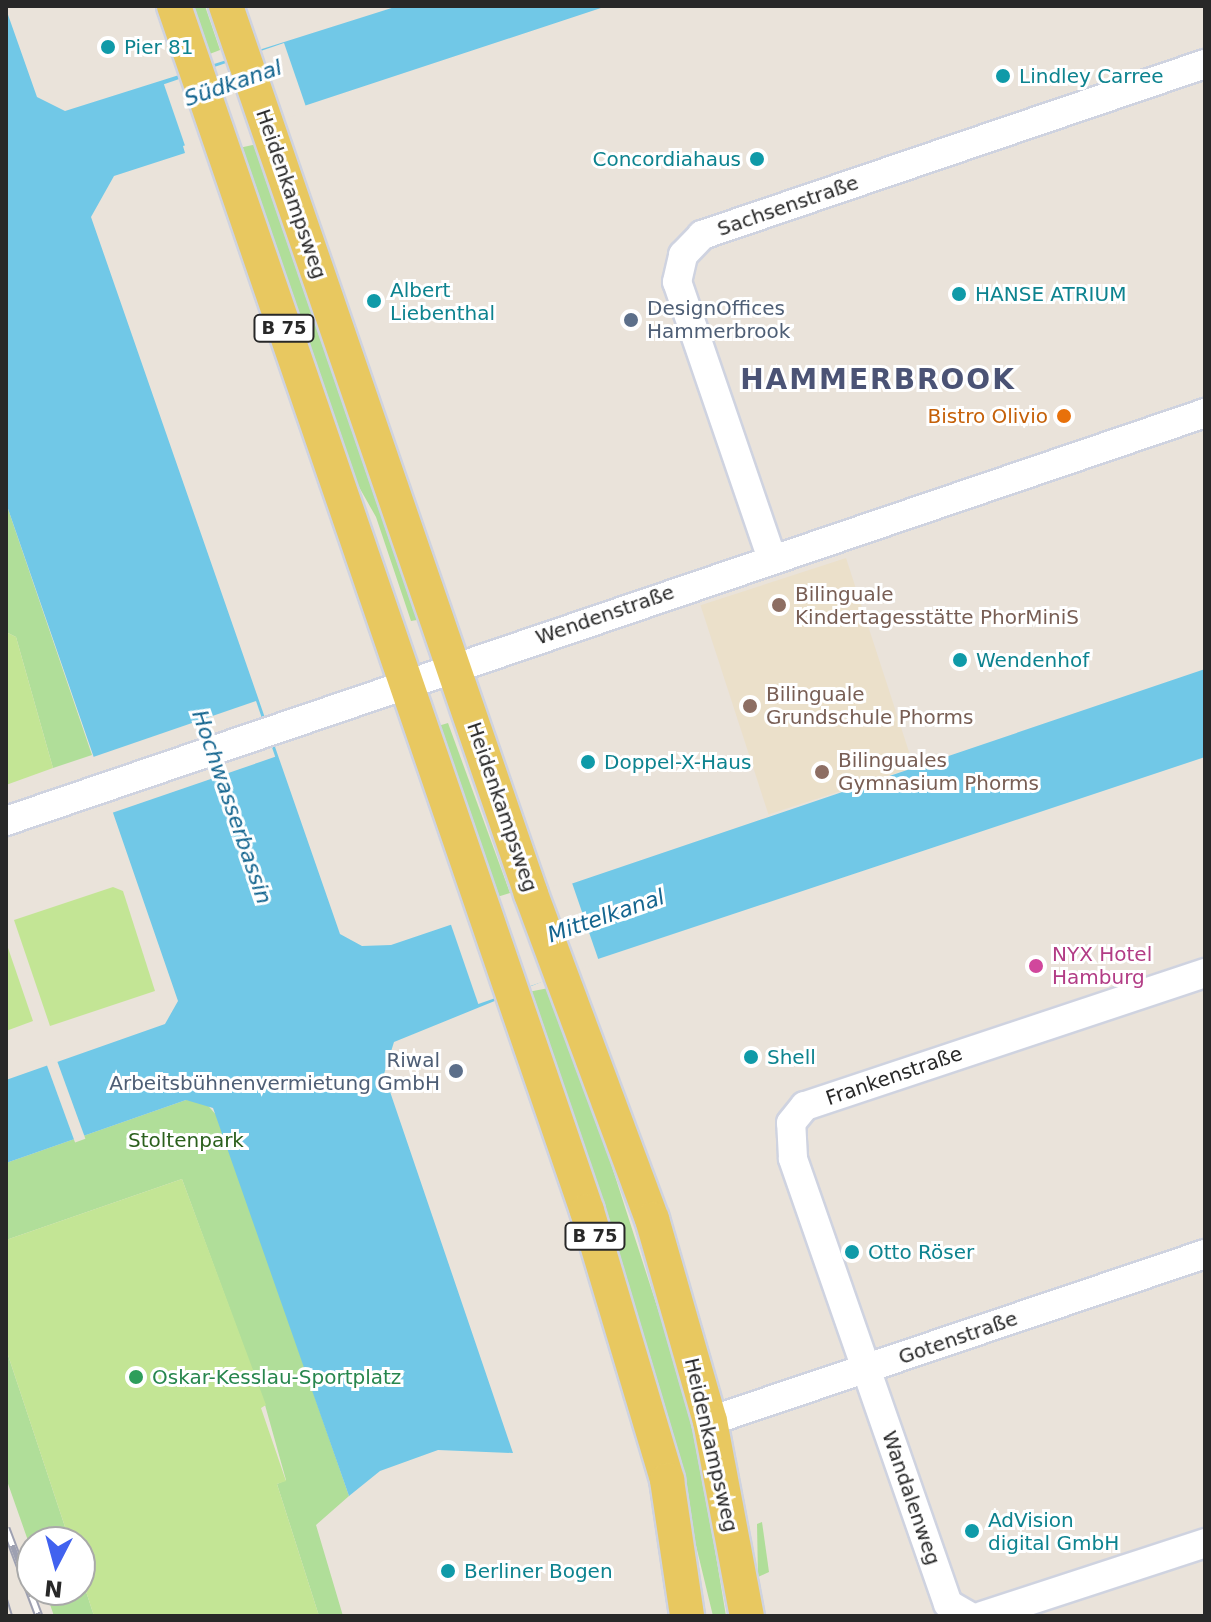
<!DOCTYPE html>
<meta charset="utf-8">
<style>
body{margin:0}
#map{position:relative;width:1211px;height:1622px;overflow:hidden;background:#eae3da;font-family:"DejaVu Sans",sans-serif}
div>[style]{position:absolute}
.education>*{inset:0;background:#ebe0ca;transform-origin:0 0}
.green>*{inset:0;background:#b0de99}
.pitch>*{inset:0;background:#c3e595}
.water>*{inset:0;background:#71c8e7}
.pier>*{inset:0;background:#eae3da;transform-origin:0 0}
.roads{filter:drop-shadow(2px 0 #cfd3e0) drop-shadow(-2px 0 #cfd3e0) drop-shadow(0 2px #cfd3e0) drop-shadow(0 -2px #cfd3e0)}
.minor>*{height:28px;margin:-14px;padding:0 14px;transform-origin:14px;border-radius:14px;background:#fff}
.major>*{height:34px;margin:-17px;padding:0 17px;transform-origin:17px;border-radius:17px;background:#e8c860}
.tram>*{height:2px;margin:-1px;padding:0 1px;transform-origin:1px;border-radius:1px;background:#9da0b1}
.rail>*{height:9px;margin-top:-4.5px;transform-origin:0;background:repeating-linear-gradient(90deg,#fff 0 18px,#9da0b1 0 36px);box-sizing:border-box;border-block:2px solid #9da0b1}
.dots>*{width:22px;height:22px;translate:-50% -50%;box-sizing:border-box;border:4px solid #fff;border-radius:50%}
span{translate:-50% -50%;white-space:nowrap;text-align:center;line-height:1.15;-webkit-text-stroke:6px #fff;paint-order:stroke}
.shield-label span{padding:2px 6px;background:#fff;border:2px solid;border-radius:6px;-webkit-text-stroke-width:0}
.shield-label{font-size:18px;color:#282828;font-weight:700}
.culture-label{font-size:20px;color:#0d838f}
.left{translate:0 -50%;text-align:left}
.right{translate:-100% -50%;text-align:right}
.street-label{font-size:20px;color:#282828}
.service-label{font-size:20px;color:#4e5e75}
.food-label{font-size:20px;color:#c56008}
.education-label{font-size:20px;color:#785e54}
.hotel-label{font-size:20px;color:#b23c85}
.park-label{font-size:20px;color:#2b601d}
.leisure-label{font-size:20px;color:#27864d}
.water-label{font-size:22px;color:#14658f;font-style:italic}
.district-label{font-size:28px;color:#4b5375;font-weight:700;letter-spacing:2px}
.frame{position:absolute;inset:0;border:8px solid #282828;pointer-events:none}
.north{position:absolute;left:16px;top:1526px;width:80px;height:80px;box-sizing:border-box;background:#fff;border:2px solid #a9a9a9;border-radius:50%;rotate:186deg;font-size:22px;font-weight:700;line-height:32px;text-align:center;color:#282828}
.north::after{content:'';display:block;margin:auto;width:28px;height:36px;background:#4162ef;clip-path:polygon(50% 0,100% 100%,50% 72%,0 100%)}
</style>
<div id="map">
<div class="education">
<i style="left:846px;top:558px;width:220px;height:153px;rotate:72deg"></i>
</div>
<div class="green">
<i style="clip-path:polygon(191px 6px,205px 6px,220px 50px,207px 55px)"></i>
<i style="clip-path:polygon(262px 143px,423px 619px,411px 621px,376px 517px,350px 471px,239px 148px)"></i>
<i style="clip-path:polygon(6px 503px,92px 755px,53px 768px,16px 637px,6px 632px)"></i>
<i style="clip-path:polygon(448px 723px,510px 893px,497px 897px,438px 726px)"></i>
<i style="clip-path:polygon(554px 987px,693px 1418px,726px 1616px,713px 1616px,652px 1363px,528px 992px)"></i>
<i style="clip-path:polygon(186px 1100px,204px 1101px,218px 1117px,349px 1496px,316px 1525px,343px 1616px,319px 1616px,277px 1484px,286px 1480px,265px 1405px,182px 1179px,6px 1240px,6px 1163px)"></i>
<i style="clip-path:polygon(6px 1349px,70px 1542px,32px 1542px,32px 1552px,6px 1478px)"></i>
<i style="clip-path:polygon(762px 1522px,769px 1572px,758px 1577px,757px 1524px)"></i>
<i style="clip-path:polygon(80px 1573px,94px 1616px,54px 1616px,45px 1590px,80px 1590px)"></i>
</div>
<div class="pitch">
<i style="clip-path:polygon(6px 632px,16px 637px,53px 768px,6px 785px)"></i>
<i style="clip-path:polygon(113px 887px,123px 891px,155px 991px,50px 1026px,14px 920px)"></i>
<i style="clip-path:polygon(6px 942px,33px 1021px,6px 1031px)"></i>
<i style="clip-path:polygon(182px 1179px,266px 1405px,261px 1408px,286px 1481px,277px 1484px,319px 1616px,94px 1616px,80px 1573px,80px 1542px,70px 1542px,6px 1349px,6px 1240px)"></i>
</div>
<div class="water">
<i style="clip-path:polygon(398px 6px,607px 6px,183px 146px,185px 153px,114px 176px,91px 217px,340px 934px,362px 946px,391px 945px,1205px 669px,1205px 757px,598px 959px,394px 1042px,384px 1074px,513px 1453px,438px 1450px,380px 1471px,349px 1496px,213px 1108px,186px 1100px,6px 1163px,6px 1080px,165px 1024px,178px 1001px,6px 503px,6px 9px,37px 97px,65px 111px)"></i>
</div>
<div class="pier">
<i style="left:284px;top:43px;width:72px;height:127px;rotate:71deg"></i>
<i style="left:256px;top:701px;width:59px;height:176px;rotate:71deg"></i>
<i style="left:571px;top:880px;width:87px;height:128px;rotate:71deg"></i>
<i style="left:56px;top:1058px;width:86px;height:11px;rotate:70deg"></i>
</div>
<div class="roads">
<div class="minor">
<i style="left:772px;top:559px;width:293px;rotate:-108.9deg"></i>
<i style="left:677px;top:282px;width:28px;rotate:-77deg"></i>
<i style="left:683px;top:255px;width:28px;rotate:-46deg"></i>
<i style="left:702px;top:235px;width:531px;rotate:-18.78deg"></i>
<i style="left:6px;top:821px;width:1267px;rotate:-18.79deg"></i>
<i style="left:710px;top:1421px;width:522px;rotate:-18.64deg"></i>
<i style="left:969px;top:1616px;width:24px;rotate:-150deg"></i>
<i style="left:948px;top:1604px;width:472px;rotate:-109.2deg"></i>
<i style="left:793px;top:1158px;width:35px;rotate:-93deg"></i>
<i style="left:791px;top:1123px;width:22px;rotate:-51deg"></i>
<i style="left:805px;top:1106px;width:422px;rotate:-18.4deg"></i>
<i style="left:982px;top:1616px;width:235px;rotate:-18.1deg"></i>
</div>
<div class="major">
<i style="left:174px;top:6px;width:1274px;rotate:71.08deg"></i>
<i style="left:587px;top:1211px;width:281px;rotate:73.4deg"></i>
<i style="left:667px;top:1480px;width:137px;rotate:81.6deg"></i>
<i style="left:226px;top:6px;width:939px;rotate:71.04deg"></i>
<i style="left:531px;top:894px;width:347px;rotate:69.6deg"></i>
<i style="left:652px;top:1219px;width:210px;rotate:74deg"></i>
<i style="left:710px;top:1421px;width:198px;rotate:79.3deg"></i>
</div>
</div>
<div class="tram">
<i style="left:6px;top:1596px;width:21px;rotate:73deg"></i>
</div>
<div class="rail">
<i style="left:6px;top:1528px;width:94px;rotate:69.4deg"></i>
</div>
<div class="dots">
<i style="left:108px;top:47px;background:#0f9aa8"></i>
<i style="left:1003px;top:76px;background:#0f9aa8"></i>
<i style="left:757px;top:159px;background:#0f9aa8"></i>
<i style="left:959px;top:294px;background:#0f9aa8"></i>
<i style="left:374px;top:301px;background:#0f9aa8"></i>
<i style="left:631px;top:320px;background:#5c6f8a"></i>
<i style="left:1064px;top:416px;background:#e8710a"></i>
<i style="left:779px;top:605px;background:#8d6e63"></i>
<i style="left:960px;top:660px;background:#0f9aa8"></i>
<i style="left:750px;top:706px;background:#8d6e63"></i>
<i style="left:588px;top:762px;background:#0f9aa8"></i>
<i style="left:822px;top:772px;background:#8d6e63"></i>
<i style="left:1036px;top:966px;background:#d1479c"></i>
<i style="left:751px;top:1057px;background:#0f9aa8"></i>
<i style="left:456px;top:1071px;background:#5c6f8a"></i>
<i style="left:852px;top:1252px;background:#0f9aa8"></i>
<i style="left:136px;top:1377px;background:#2e9e5b"></i>
<i style="left:972px;top:1531px;background:#0f9aa8"></i>
<i style="left:448px;top:1571px;background:#0f9aa8"></i>
</div>
<div class="shield-label">
<span style="left:284px;top:328px">B 75</span>
<span style="left:595px;top:1236px">B 75</span>
</div>
<div class="culture-label">
<span class="left" style="left:124px;top:47px">Pier 81</span>
<span class="left" style="left:1019px;top:76px">Lindley Carree</span>
<span class="right" style="left:741px;top:159px">Concordiahaus</span>
<span class="left" style="left:390px;top:302px">Albert<br>Liebenthal</span>
<span class="left" style="left:975px;top:294px">HANSE ATRIUM</span>
<span class="left" style="left:976px;top:660px">Wendenhof</span>
<span class="left" style="left:604px;top:762px">Doppel-X-Haus</span>
<span class="left" style="left:767px;top:1057px">Shell</span>
<span class="left" style="left:868px;top:1252px">Otto Röser</span>
<span class="left" style="left:988px;top:1532px">AdVision<br>digital GmbH</span>
<span class="left" style="left:464px;top:1571px">Berliner Bogen</span>
</div>
<div class="street-label">
<span style="left:291px;top:194px;rotate:71deg">Heidenkampsweg</span>
<span style="left:788px;top:206px;rotate:-19deg">Sachsenstraße</span>
<span style="left:605px;top:615px;rotate:-19deg">Wendenstraße</span>
<span style="left:502px;top:807px;rotate:71deg">Heidenkampsweg</span>
<span style="left:894px;top:1076px;rotate:-19deg">Frankenstraße</span>
<span style="left:958px;top:1338px;rotate:-19deg">Gotenstraße</span>
<span style="left:711px;top:1445px;rotate:77deg">Heidenkampsweg</span>
<span style="left:911px;top:1498px;rotate:71deg">Wandalenweg</span>
</div>
<div class="service-label">
<span class="left" style="left:647px;top:320px">DesignOffices<br>Hammerbrook</span>
<span class="right" style="left:440px;top:1072px">Riwal<br>Arbeitsbühnenvermietung GmbH</span>
</div>
<div class="food-label">
<span class="right" style="left:1048px;top:416px">Bistro Olivio</span>
</div>
<div class="education-label">
<span class="left" style="left:795px;top:606px">Bilinguale<br>Kindertagesstätte PhorMiniS</span>
<span class="left" style="left:766px;top:706px">Bilinguale<br>Grundschule Phorms</span>
<span class="left" style="left:838px;top:772px">Bilinguales<br>Gymnasium Phorms</span>
</div>
<div class="hotel-label">
<span class="left" style="left:1052px;top:966px">NYX Hotel<br>Hamburg</span>
</div>
<div class="park-label">
<span style="left:186px;top:1140px">Stoltenpark</span>
</div>
<div class="leisure-label">
<span class="left" style="left:152px;top:1377px">Oskar-Kesslau-Sportplatz</span>
</div>
<div class="water-label">
<span style="left:233px;top:83px;rotate:-19deg">Südkanal</span>
<span style="left:232px;top:807px;rotate:71deg">Hochwasserbassin</span>
<span style="left:606px;top:916px;rotate:-19deg">Mittelkanal</span>
</div>
<div class="district-label">
<span style="left:878px;top:380px">HAMMERBROOK</span>
</div>
<div class="frame"></div>
<div class="north">N</div>
</div>
